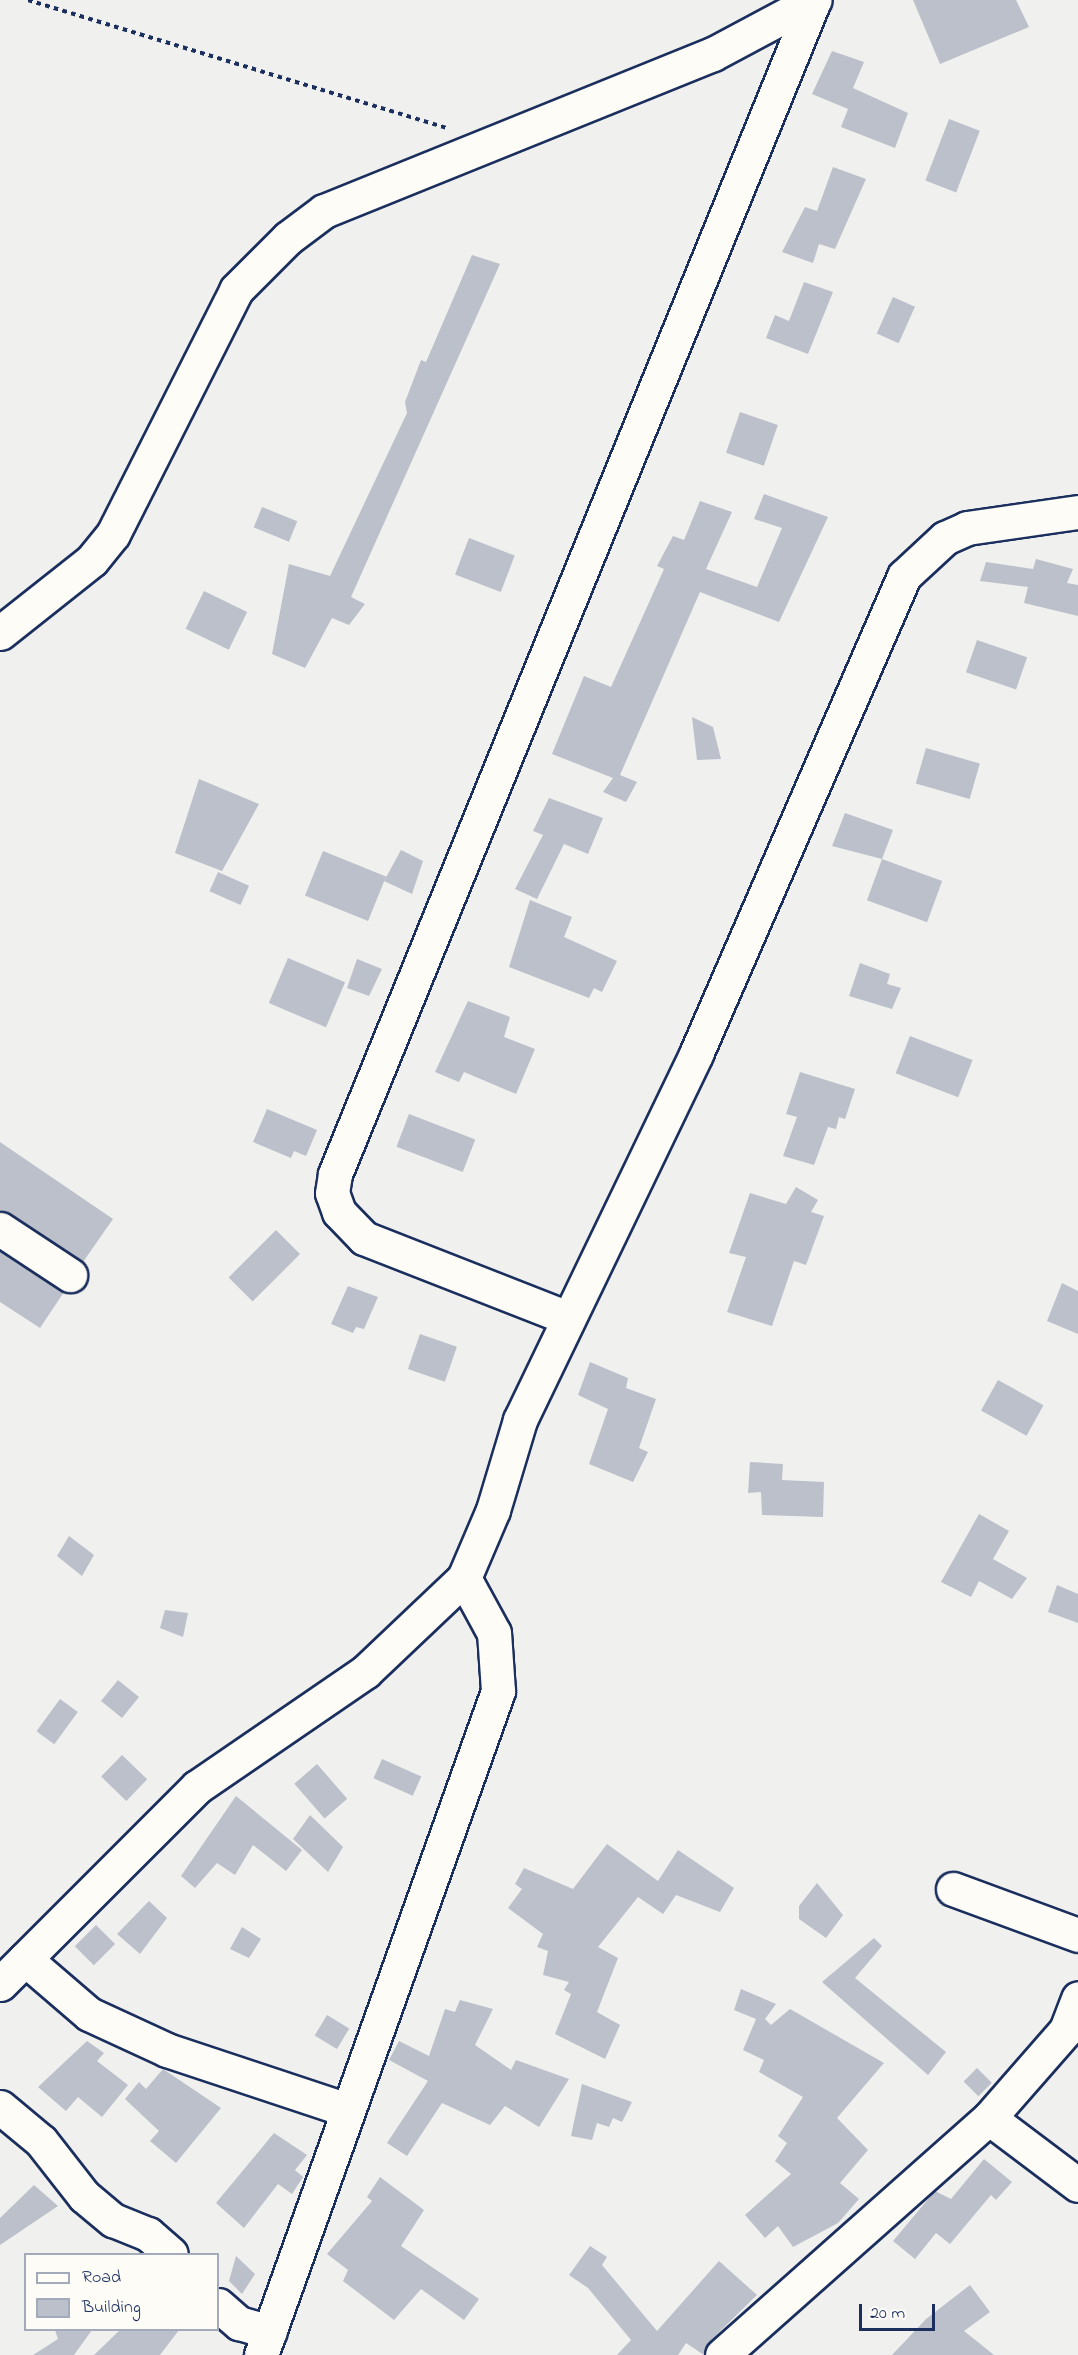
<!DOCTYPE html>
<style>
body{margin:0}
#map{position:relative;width:1078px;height:2355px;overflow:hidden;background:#f0f0ee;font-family:"Indie Flower",sans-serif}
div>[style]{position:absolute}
.building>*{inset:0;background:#bbc0ca;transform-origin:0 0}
.path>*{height:4px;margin-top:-2px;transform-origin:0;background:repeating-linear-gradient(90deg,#1b2f5e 0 4.5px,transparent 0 9px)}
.roads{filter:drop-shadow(2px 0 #1b2f5e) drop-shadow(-2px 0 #1b2f5e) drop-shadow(0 2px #1b2f5e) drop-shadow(0 -2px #1b2f5e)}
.minor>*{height:33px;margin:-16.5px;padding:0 16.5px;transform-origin:16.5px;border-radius:16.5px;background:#fdfcf7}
span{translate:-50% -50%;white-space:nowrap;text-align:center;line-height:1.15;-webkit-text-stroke:4.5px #fdfcf7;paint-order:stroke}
.legend{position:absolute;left:24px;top:2253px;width:195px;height:78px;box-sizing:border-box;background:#fdfcf7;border:2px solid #a3aaba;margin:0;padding:8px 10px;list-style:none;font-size:18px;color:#1b2f5e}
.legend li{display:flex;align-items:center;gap:12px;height:30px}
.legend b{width:30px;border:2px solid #a3aaba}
.scale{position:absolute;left:859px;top:2304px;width:76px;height:27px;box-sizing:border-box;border:3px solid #1b2f5e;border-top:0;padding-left:8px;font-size:18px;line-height:21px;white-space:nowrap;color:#1b2f5e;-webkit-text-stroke:4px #fdfcf7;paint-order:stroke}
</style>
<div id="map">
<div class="building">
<i style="clip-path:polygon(913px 0,1016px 0,1029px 27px,940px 64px)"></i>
<i style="clip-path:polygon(832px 51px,864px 62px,853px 88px,908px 113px,895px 148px,841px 127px,848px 109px,812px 94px)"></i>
<i style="left:949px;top:119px;width:33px;height:66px;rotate:21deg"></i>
<i style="clip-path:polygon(833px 167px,866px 179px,835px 249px,819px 244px,813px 263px,782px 252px,805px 207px,817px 211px)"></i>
<i style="clip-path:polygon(472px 255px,500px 264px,351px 597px,365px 604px,349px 625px,332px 618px,305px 668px,272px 654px,289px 564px,330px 576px,407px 413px,405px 402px,421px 360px,426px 362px)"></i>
<i style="clip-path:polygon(804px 282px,833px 292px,808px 354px,766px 338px,775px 315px,789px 321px)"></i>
<i style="left:893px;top:297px;width:24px;height:40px;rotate:24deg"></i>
<i style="left:740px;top:412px;width:40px;height:43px;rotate:19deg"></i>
<i style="clip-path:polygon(764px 494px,828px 517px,779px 622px,700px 592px,620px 775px,637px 782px,626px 802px,603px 792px,613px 778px,552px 754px,584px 676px,611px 687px,664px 569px,657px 566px,673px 536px,684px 540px,700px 501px,732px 512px,706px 569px,757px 587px,782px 528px,754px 519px)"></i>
<i style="left:262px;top:507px;width:38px;height:22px;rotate:22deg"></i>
<i style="left:469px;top:538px;width:49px;height:39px;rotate:21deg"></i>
<i style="clip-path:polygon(1036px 559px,1073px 569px,1067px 583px,1078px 585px,1078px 616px,1024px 603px,1028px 587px,980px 581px,986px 562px,1033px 569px)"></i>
<i style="left:204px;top:591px;width:48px;height:42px;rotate:26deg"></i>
<i style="left:977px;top:640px;width:53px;height:34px;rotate:19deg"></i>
<i style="clip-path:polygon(692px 717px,713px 727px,721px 759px,697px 760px)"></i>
<i style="left:926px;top:748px;width:56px;height:37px;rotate:16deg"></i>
<i style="clip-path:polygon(199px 779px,259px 804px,222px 871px,175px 853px)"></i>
<i style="clip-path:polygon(549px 798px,603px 818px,588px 854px,564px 844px,537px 899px,515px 889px,543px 835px,533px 831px)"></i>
<i style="clip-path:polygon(845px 813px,893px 830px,882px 859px,832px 846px)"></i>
<i style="clip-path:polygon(401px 850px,423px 861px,412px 894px,384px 881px)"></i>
<i style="left:323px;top:851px;width:68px;height:48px;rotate:22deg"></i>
<i style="left:882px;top:859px;width:64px;height:44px;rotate:20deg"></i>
<i style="left:218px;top:872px;width:34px;height:21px;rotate:24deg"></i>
<i style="clip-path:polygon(530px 900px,572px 917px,564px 937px,617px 961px,602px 992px,594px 988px,589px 998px,509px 967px)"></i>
<i style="left:288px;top:958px;width:62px;height:49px;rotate:23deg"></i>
<i style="clip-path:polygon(357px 959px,382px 969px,369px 996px,347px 988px)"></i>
<i style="clip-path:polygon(860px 963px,890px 974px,887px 984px,901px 988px,892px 1009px,849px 996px)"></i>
<i style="clip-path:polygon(468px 1001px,510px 1017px,504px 1037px,535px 1049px,516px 1094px,464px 1072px,459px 1082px,435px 1072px)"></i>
<i style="left:910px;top:1036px;width:67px;height:40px;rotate:21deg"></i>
<i style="clip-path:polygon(800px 1072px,855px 1089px,845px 1119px,839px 1117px,836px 1129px,828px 1127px,814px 1165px,783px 1156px,797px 1117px,786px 1114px)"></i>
<i style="clip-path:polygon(267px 1109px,317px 1130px,306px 1156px,294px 1151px,291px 1158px,253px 1142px)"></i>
<i style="left:409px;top:1114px;width:71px;height:35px;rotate:21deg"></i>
<i style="clip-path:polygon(0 1142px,113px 1219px,83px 1262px,0 1210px)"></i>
<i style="clip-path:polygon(796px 1187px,818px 1200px,811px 1212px,824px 1216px,806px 1265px,794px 1261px,772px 1326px,727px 1312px,746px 1257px,729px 1253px,750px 1193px,786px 1204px)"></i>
<i style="left:276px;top:1230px;width:34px;height:67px;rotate:45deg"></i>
<i style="clip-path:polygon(0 1251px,64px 1292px,40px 1328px,0 1302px)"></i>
<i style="clip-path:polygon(1062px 1283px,1078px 1291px,1078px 1334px,1047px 1321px)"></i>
<i style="clip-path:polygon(348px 1286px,378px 1297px,364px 1329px,356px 1327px,353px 1333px,331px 1324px)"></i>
<i style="left:420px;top:1334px;width:39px;height:37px;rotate:19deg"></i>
<i style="clip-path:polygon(590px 1362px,628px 1378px,626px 1388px,656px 1399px,639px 1448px,648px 1452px,633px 1482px,589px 1464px,608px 1409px,578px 1395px)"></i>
<i style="left:998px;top:1380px;width:52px;height:35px;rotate:29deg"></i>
<i style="clip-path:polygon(750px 1462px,783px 1464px,782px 1480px,824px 1482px,823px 1517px,762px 1515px,761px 1492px,748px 1493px)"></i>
<i style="clip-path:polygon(979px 1514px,1009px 1531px,993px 1559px,1027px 1578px,1012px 1599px,979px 1581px,971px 1597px,941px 1582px)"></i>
<i style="clip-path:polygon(69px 1536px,94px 1555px,82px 1576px,57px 1556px)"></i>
<i style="clip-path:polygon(1057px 1585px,1078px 1594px,1078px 1623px,1048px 1612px)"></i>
<i style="clip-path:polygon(165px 1610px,188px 1613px,183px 1637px,160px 1628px)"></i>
<i style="left:118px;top:1680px;width:27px;height:27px;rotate:39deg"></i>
<i style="left:60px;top:1699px;width:22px;height:40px;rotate:36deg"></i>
<i style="left:122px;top:1755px;width:35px;height:30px;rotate:44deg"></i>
<i style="left:382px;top:1759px;width:43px;height:21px;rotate:24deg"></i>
<i style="left:317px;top:1764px;width:46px;height:30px;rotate:49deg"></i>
<i style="clip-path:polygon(236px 1796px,302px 1850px,286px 1871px,253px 1845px,235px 1875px,217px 1863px,195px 1888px,181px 1876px)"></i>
<i style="clip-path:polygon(310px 1815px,343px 1847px,328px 1872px,293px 1839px)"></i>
<i style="clip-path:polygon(607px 1844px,658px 1881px,678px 1850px,734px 1888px,720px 1912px,676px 1895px,663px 1914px,638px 1897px,598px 1947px,618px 1958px,597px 2012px,620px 2025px,605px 2059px,555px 2034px,571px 1994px,564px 1990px,569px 1982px,543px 1975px,548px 1951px,537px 1947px,543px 1934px,508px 1908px,522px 1889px,515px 1884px,524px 1868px,573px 1889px)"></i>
<i style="clip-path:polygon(817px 1883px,843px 1915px,826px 1938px,799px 1919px,799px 1906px)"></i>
<i style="clip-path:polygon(149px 1901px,167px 1918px,140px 1954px,117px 1934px)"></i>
<i style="left:96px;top:1925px;width:27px;height:30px;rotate:45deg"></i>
<i style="clip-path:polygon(242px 1927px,261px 1939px,249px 1958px,230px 1949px)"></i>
<i style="clip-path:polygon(874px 1938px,882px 1946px,855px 1978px,946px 2052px,928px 2075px,822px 1982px)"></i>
<i style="clip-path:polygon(741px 1989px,776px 2004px,765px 2019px,771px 2025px,790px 2009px,884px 2063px,837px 2118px,868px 2150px,840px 2183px,859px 2199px,838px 2223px,793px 2247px,778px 2226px,765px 2238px,745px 2215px,791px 2174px,775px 2161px,787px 2143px,778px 2136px,803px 2097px,759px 2072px,764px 2060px,743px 2050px,756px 2019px,734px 2010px)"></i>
<i style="clip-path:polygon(460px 2000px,493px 2009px,475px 2045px,511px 2070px,516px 2060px,569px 2079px,539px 2127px,505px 2106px,490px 2125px,442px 2103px,407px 2156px,387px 2143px,428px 2081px,389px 2060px,399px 2041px,429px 2056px,445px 2009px,455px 2012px)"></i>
<i style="left:327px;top:2015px;width:26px;height:24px;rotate:31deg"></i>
<i style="clip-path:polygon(87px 2041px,104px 2053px,97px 2061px,128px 2085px,102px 2117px,78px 2097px,66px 2111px,38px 2087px)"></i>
<i style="left:977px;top:2068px;width:21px;height:19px;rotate:45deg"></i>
<i style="clip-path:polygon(163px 2069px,221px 2108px,176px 2163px,150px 2141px,159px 2131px,125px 2099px,139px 2082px,146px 2089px)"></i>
<i style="clip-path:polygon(582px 2084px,632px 2102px,622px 2122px,613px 2118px,609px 2127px,597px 2123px,592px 2140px,571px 2136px)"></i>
<i style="clip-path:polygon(274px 2133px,307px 2155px,295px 2170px,303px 2177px,292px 2194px,278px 2184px,244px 2228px,216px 2203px)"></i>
<i style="clip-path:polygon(984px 2159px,1012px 2182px,996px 2200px,991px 2195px,950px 2244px,936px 2233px,915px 2259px,893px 2241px,935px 2191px,951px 2199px)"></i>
<i style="clip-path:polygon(380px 2177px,424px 2210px,401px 2246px,479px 2299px,464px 2320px,421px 2289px,394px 2320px,343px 2281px,348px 2270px,327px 2254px,372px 2201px,367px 2197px)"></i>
<i style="clip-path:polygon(34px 2185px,58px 2206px,0 2245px,0 2218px)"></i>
<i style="clip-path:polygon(590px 2246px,607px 2257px,602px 2265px,657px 2331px,719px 2261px,757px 2295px,710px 2341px,704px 2355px,686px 2343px,678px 2355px,617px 2355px,631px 2340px,588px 2288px,569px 2275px)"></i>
<i style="clip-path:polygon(236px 2256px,255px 2274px,242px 2294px,229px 2281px)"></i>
<i style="clip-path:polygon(970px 2285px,990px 2312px,964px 2331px,994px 2355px,892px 2355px,926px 2319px)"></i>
<i style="clip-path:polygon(55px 2330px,92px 2330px,74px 2355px,33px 2355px,58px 2339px)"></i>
<i style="clip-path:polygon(120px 2330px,179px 2330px,160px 2355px,94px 2355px)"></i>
</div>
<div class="path">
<i style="left:28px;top:0;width:440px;rotate:17deg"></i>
</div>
<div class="roads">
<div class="minor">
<i style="left:0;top:633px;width:117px;rotate:-38.4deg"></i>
<i style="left:92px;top:560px;width:33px;rotate:-51deg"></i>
<i style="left:113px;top:534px;width:273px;rotate:-63.2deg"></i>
<i style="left:236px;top:290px;width:74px;rotate:-45deg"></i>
<i style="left:288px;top:238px;width:45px;rotate:-36.9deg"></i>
<i style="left:324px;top:211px;width:419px;rotate:-22deg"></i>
<i style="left:713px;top:54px;width:115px;rotate:-28.1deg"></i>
<i style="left:0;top:1229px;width:84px;rotate:33.3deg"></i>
<i style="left:568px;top:1318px;width:219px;rotate:-158.6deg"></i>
<i style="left:364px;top:1238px;width:36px;rotate:-134deg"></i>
<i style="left:339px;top:1212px;width:20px;rotate:-110deg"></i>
<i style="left:332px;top:1193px;width:19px;rotate:-81deg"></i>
<i style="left:335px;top:1174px;width:1268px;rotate:-67.8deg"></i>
<i style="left:953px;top:1889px;width:133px;rotate:20.2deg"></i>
<i style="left:25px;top:1959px;width:84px;rotate:40.7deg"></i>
<i style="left:89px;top:2014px;width:86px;rotate:24.8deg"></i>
<i style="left:167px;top:2050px;width:190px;rotate:18.4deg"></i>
<i style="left:0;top:1984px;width:279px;rotate:-45deg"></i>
<i style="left:197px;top:1787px;width:204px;rotate:-34.4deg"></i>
<i style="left:365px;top:1672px;width:137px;rotate:-43.5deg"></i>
<i style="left:464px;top:1578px;width:74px;rotate:-66.9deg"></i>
<i style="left:493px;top:1510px;width:94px;rotate:-73.3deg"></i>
<i style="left:520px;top:1420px;width:406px;rotate:-64.3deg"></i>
<i style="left:696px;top:1054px;width:521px;rotate:-66.48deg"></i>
<i style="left:904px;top:576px;width:56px;rotate:-42.8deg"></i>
<i style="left:945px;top:538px;width:24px;rotate:-24deg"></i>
<i style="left:967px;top:528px;width:112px;rotate:-8.2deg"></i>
<i style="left:0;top:2107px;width:53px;rotate:39.7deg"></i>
<i style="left:41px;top:2141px;width:70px;rotate:52deg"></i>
<i style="left:84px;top:2196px;width:38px;rotate:40deg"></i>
<i style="left:113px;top:2220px;width:38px;rotate:22deg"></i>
<i style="left:148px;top:2234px;width:30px;rotate:41deg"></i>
<i style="left:989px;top:2118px;width:111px;rotate:37deg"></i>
<i style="left:218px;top:2305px;width:28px;rotate:41deg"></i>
<i style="left:239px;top:2323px;width:32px;rotate:16deg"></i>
<i style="left:261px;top:2355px;width:705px;rotate:-70.36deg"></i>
<i style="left:498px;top:1691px;width:58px;rotate:-93.9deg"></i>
<i style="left:494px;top:1633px;width:63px;rotate:-118.6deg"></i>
<i style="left:722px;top:2355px;width:357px;rotate:-41.6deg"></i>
<i style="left:989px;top:2118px;width:117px;rotate:-48.8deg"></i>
<i style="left:1066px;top:2030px;width:34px;rotate:-69deg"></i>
</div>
</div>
<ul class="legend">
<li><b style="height:8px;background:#fdfcf7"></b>Road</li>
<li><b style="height:16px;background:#bbc0ca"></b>Building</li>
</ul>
<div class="scale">20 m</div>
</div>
